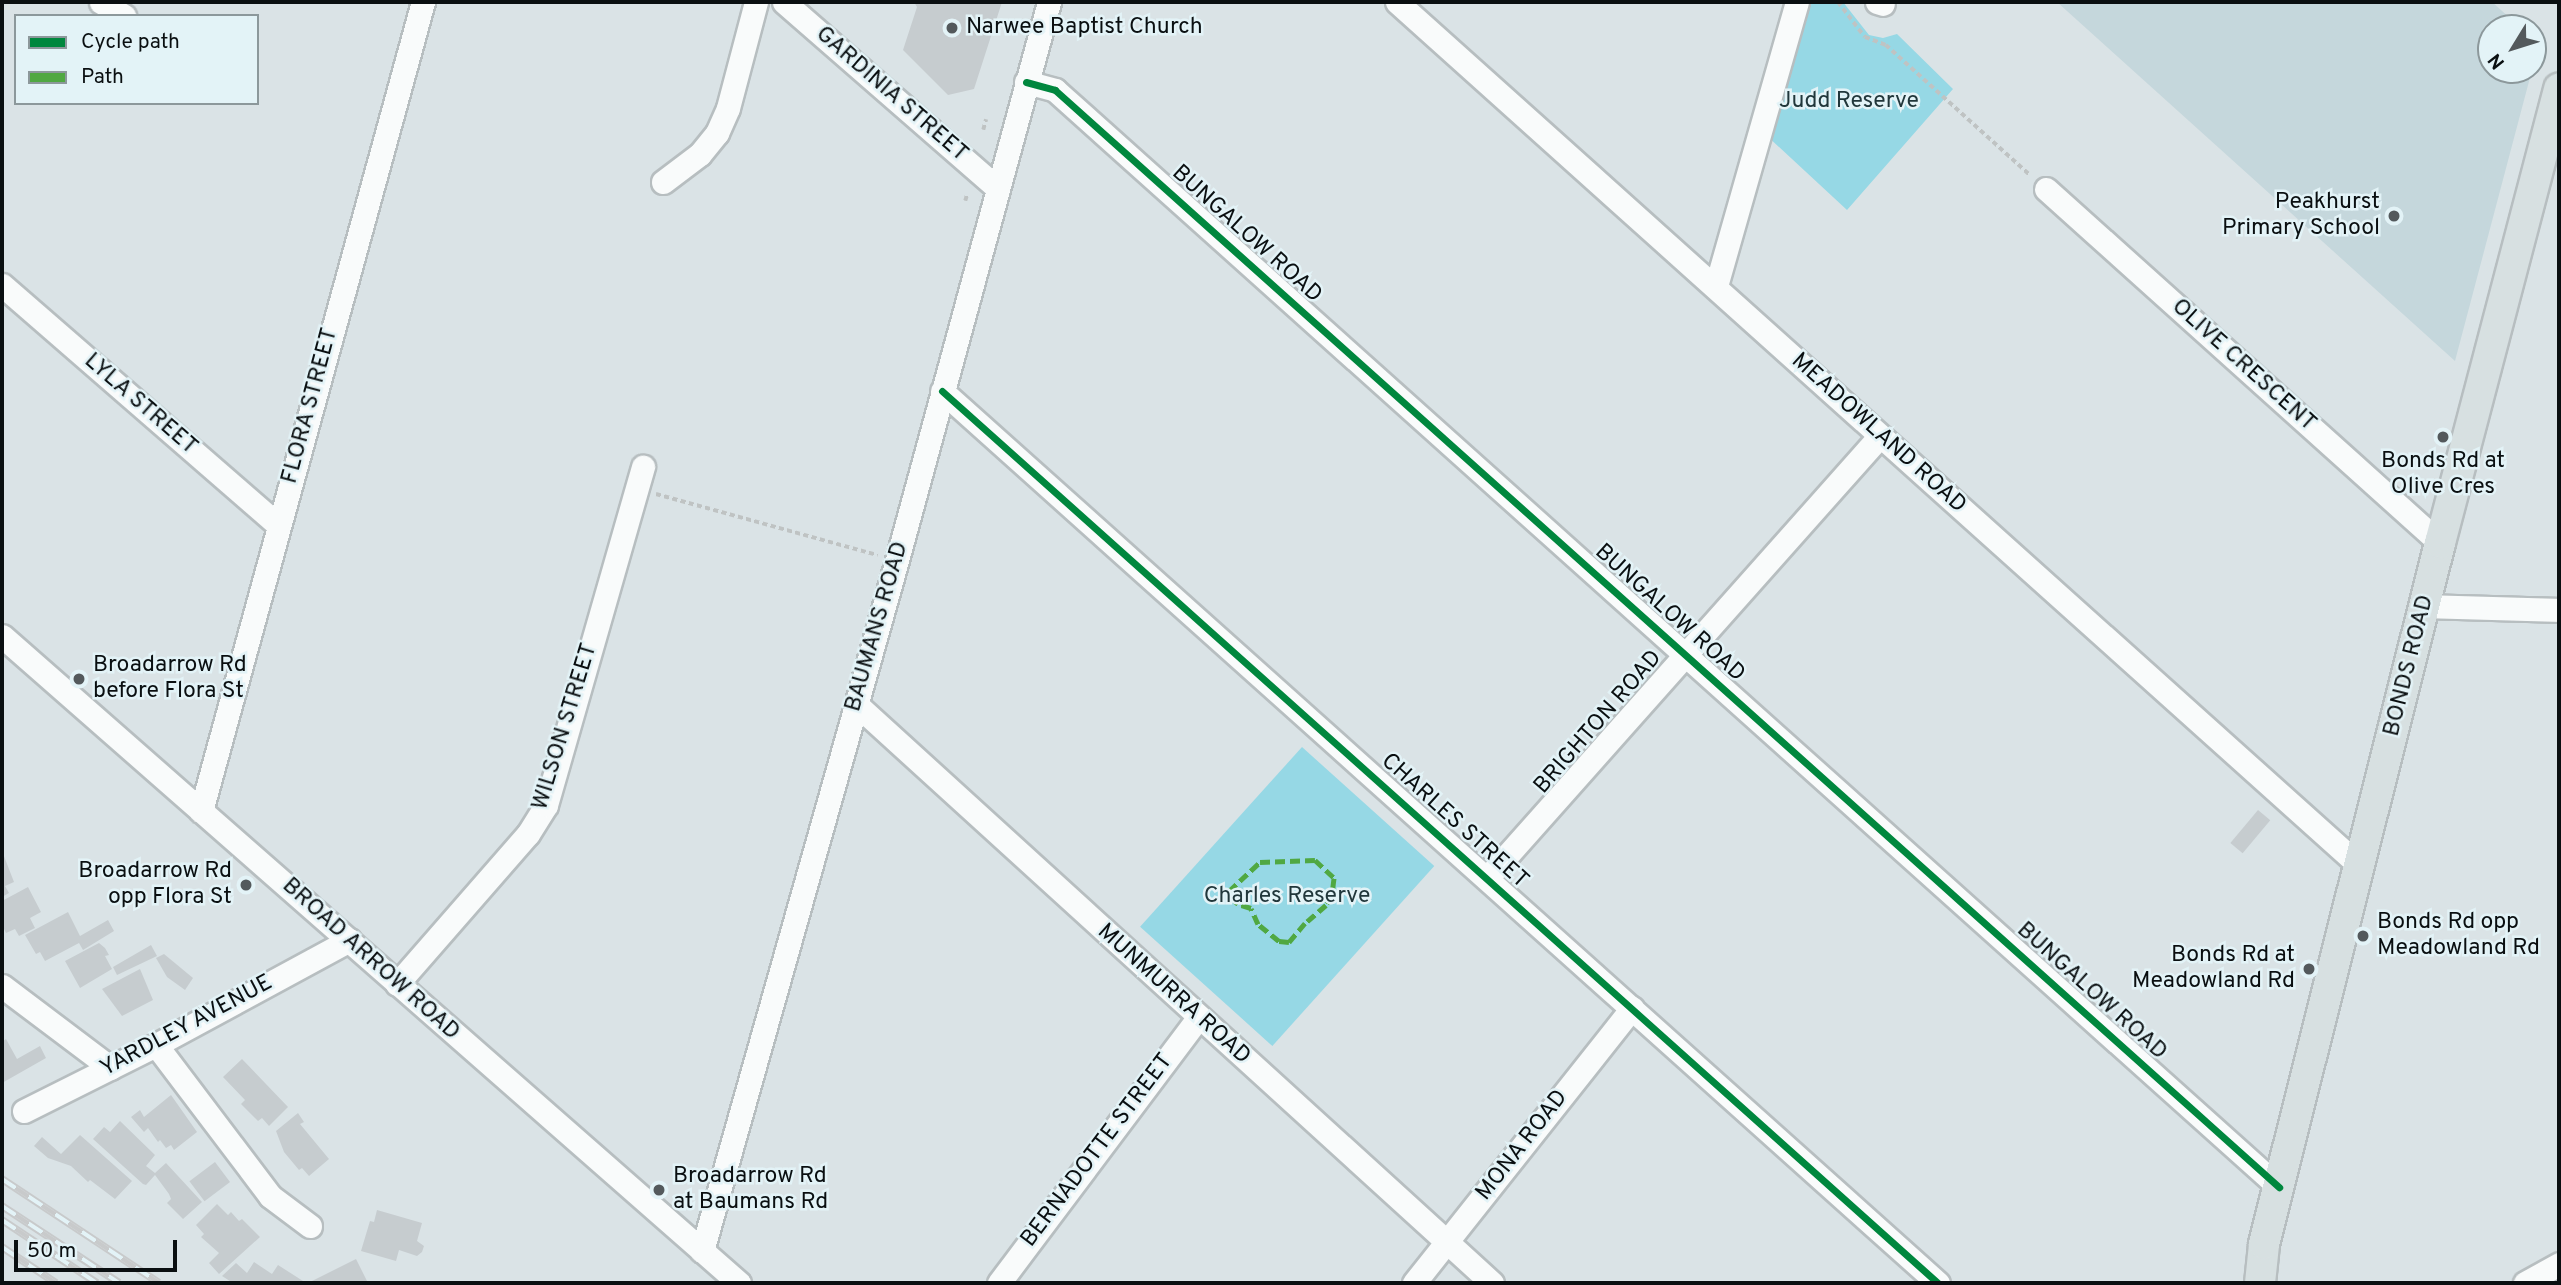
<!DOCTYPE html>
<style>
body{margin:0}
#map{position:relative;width:2561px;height:1285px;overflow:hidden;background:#dae3e6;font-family:Overpass,sans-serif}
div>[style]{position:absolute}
.built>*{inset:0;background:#c5d7dc}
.green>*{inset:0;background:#96d8e5;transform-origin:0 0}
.building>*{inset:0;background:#c6cccf;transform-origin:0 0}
.path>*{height:3.5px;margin-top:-1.75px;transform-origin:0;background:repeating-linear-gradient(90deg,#bfc3c3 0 5px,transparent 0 8.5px)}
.roads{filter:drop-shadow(2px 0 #b7bec0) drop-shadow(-2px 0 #b7bec0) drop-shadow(0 2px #b7bec0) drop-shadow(0 -2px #b7bec0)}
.minor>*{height:23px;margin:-11.5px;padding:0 11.5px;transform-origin:11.5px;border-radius:11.5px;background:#f9fbfb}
.major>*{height:30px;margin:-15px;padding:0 15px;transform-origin:15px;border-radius:15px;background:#d7e0e1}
.rail>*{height:8px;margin-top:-4px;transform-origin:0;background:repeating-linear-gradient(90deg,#e3f3f7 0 16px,#c8cacb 0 32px);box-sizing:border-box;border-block:2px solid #c8cacb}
.quiet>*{height:5px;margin-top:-2.5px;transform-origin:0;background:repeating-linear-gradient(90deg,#50a842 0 10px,transparent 0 15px)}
.cycleway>*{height:7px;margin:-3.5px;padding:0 3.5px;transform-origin:3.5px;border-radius:3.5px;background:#00873e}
.dots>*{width:19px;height:19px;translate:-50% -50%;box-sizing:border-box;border:4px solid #e3f3f7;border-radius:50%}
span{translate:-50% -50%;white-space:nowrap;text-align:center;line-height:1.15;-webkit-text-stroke:5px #e3f3f7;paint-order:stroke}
.poi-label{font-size:23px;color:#0a0f11}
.left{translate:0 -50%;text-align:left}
.right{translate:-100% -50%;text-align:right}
.street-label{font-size:23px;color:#0a0f11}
.park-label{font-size:23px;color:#21373b}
.frame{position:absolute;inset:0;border:4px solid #0a0f11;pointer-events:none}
.legend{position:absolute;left:14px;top:14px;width:245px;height:91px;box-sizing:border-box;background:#e3f3f7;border:2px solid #8c989b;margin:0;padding:9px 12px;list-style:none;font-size:21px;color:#0a0f11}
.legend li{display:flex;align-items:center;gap:14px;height:35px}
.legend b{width:35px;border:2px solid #8c989b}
.north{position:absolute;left:2477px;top:14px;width:70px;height:70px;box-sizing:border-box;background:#e3f3f7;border:2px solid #8c989b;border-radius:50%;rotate:232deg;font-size:19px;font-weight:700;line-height:28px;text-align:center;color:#0a0f11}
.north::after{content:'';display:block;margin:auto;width:24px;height:32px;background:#53595c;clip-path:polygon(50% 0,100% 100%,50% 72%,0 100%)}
.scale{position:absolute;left:14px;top:1240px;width:163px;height:32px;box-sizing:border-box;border:4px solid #0a0f11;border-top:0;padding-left:9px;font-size:21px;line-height:24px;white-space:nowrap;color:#0a0f11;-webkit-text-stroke:5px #e3f3f7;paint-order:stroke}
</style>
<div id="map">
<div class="built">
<i style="clip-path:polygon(2057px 2px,2492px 2px,2521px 28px,2491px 28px,2491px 70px,2532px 70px,2455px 361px)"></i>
</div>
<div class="green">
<i style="clip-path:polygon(1806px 2px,1843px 2px,1869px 35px,1883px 38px,1897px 34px,1953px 89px,1847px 210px,1765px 134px)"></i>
<i style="left:1302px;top:747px;width:178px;height:242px;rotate:42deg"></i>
</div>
<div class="building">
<i style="clip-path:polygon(914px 2px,1002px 2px,974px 89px,948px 95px,903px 50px,917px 7px)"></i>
<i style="left:2258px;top:810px;width:16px;height:43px;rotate:40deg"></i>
<i style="clip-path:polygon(2px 851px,14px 882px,5px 886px,9px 893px,2px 897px)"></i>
<i style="clip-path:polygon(28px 887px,41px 912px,30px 918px,35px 928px,19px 936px,15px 929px,6px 933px,2px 925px,2px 901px)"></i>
<i style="clip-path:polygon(68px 912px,80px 936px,108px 920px,114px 931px,83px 950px,79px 943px,45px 961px,40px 952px,36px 954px,25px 935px)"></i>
<i style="clip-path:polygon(99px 943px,105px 948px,109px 955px,105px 956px,112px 969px,80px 988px,65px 961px)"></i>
<i style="clip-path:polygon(151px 945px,157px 956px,117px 975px,113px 967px)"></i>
<i style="clip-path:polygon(164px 954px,193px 978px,185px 990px,167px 977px,156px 958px)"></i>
<i style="clip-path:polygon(140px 969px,153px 1000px,122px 1016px,102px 989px)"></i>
<i style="clip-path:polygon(6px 1039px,17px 1059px,40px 1046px,46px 1058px,2px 1083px,2px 1042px)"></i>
<i style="clip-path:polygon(242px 1059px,288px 1107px,269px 1126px,262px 1118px,258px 1121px,241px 1104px,245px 1100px,223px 1077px)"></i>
<i style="clip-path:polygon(171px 1095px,197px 1132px,174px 1150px,171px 1145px,166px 1148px,160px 1140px,158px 1142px,148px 1128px,144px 1132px,131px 1117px,140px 1110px,144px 1117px)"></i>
<i style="clip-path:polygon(298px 1113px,304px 1122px,300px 1124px,329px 1159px,309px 1176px,302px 1168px,299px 1170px,284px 1152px,276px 1131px)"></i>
<i style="clip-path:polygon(120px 1121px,155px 1155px,146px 1166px,155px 1173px,166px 1163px,202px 1202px,183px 1219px,167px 1203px,171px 1199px,169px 1194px,155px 1175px,146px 1185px,143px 1184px,93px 1139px,104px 1127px,110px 1132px)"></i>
<i style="clip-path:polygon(80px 1135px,132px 1181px,115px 1199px,90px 1180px,88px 1182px,71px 1166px,48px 1158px,34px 1146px,42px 1137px,61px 1154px)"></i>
<i style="left:215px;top:1162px;width:25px;height:32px;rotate:53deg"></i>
<i style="clip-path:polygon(217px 1204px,228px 1215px,231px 1212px,239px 1221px,242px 1219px,260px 1237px,219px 1274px,209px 1263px,219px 1253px,201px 1237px,204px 1234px,196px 1225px)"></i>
<i style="clip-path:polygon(377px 1210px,422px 1223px,417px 1241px,424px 1246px,422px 1252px,417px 1256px,399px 1250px,396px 1261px,361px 1251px,370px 1221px,374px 1222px)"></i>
<i style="clip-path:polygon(356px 1259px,368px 1283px,308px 1283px)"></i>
<i style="clip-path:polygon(254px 1262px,272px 1274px,278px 1265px,303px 1281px,233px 1283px,222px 1276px,236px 1263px,247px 1273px)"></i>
</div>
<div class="path">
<i style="left:1838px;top:2px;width:44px;rotate:52.4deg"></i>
<i style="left:1865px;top:37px;width:22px;rotate:21deg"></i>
<i style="left:1886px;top:45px;width:193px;rotate:42.1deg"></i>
<i style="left:983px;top:130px;width:11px;rotate:-75deg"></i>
<i style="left:965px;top:201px;width:7px;rotate:-74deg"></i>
<i style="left:656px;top:494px;width:230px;rotate:15.4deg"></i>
</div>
<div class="roads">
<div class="minor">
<i style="left:101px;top:2px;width:27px;rotate:31deg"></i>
<i style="left:784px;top:2px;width:284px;rotate:41.1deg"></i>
<i style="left:1397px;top:2px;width:1294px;rotate:41.9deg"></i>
<i style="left:1877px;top:2px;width:6px;rotate:18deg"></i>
<i style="left:1026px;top:82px;width:30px;rotate:15deg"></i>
<i style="left:1055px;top:90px;width:1644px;rotate:41.87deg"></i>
<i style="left:663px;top:182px;width:46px;rotate:-37.1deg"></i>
<i style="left:700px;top:154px;width:27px;rotate:-51deg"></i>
<i style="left:717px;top:133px;width:27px;rotate:-66deg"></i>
<i style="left:728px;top:108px;width:110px;rotate:-75.2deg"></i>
<i style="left:2046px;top:189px;width:530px;rotate:41.94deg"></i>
<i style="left:2px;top:285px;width:366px;rotate:41deg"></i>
<i style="left:1716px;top:286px;width:295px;rotate:-74.1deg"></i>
<i style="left:942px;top:391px;width:1337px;rotate:41.85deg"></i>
<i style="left:2425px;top:606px;width:134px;rotate:1.7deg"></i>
<i style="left:2px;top:636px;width:981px;rotate:41.28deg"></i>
<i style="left:856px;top:704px;width:860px;rotate:42.31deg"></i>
<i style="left:201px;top:811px;width:839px;rotate:-74.66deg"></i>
<i style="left:1487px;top:878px;width:590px;rotate:-48.37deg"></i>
<i style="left:397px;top:984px;width:199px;rotate:-48.9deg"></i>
<i style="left:528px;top:834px;width:34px;rotate:-58deg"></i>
<i style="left:546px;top:805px;width:352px;rotate:-74deg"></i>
<i style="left:2px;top:986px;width:136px;rotate:37deg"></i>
<i style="left:156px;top:1045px;width:189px;rotate:52.9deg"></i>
<i style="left:270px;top:1196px;width:50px;rotate:36.9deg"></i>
<i style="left:24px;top:1111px;width:148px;rotate:-26.6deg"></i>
<i style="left:156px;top:1045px;width:220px;rotate:-28.5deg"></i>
<i style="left:702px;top:1251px;width:718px;rotate:-74.24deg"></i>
<i style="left:897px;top:560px;width:578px;rotate:-74.76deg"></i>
<i style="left:999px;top:1283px;width:331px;rotate:-53.1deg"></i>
<i style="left:1414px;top:1283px;width:351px;rotate:-51.6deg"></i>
<i style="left:2525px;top:1283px;width:39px;rotate:-29deg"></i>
</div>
<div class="major">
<i style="left:2260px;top:1283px;width:39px;rotate:-84deg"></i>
<i style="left:2264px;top:1244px;width:723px;rotate:-75.91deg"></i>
<i style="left:2440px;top:543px;width:470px;rotate:-75.3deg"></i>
</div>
</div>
<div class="rail">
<i style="left:2px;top:1179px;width:188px;rotate:33.5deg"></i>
<i style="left:2px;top:1206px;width:140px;rotate:33.3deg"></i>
<i style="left:2px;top:1220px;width:114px;rotate:33.6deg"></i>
<i style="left:2px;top:1247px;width:65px;rotate:33.7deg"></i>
</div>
<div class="quiet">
<i style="left:1315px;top:860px;width:26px;rotate:43deg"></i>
<i style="left:1334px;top:878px;width:17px;rotate:97deg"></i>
<i style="left:1332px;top:895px;width:12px;rotate:121deg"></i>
<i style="left:1326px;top:905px;width:28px;rotate:139deg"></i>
<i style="left:1305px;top:923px;width:25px;rotate:130deg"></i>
<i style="left:1289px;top:942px;width:10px;rotate:-174deg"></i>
<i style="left:1279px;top:941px;width:27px;rotate:-141deg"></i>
<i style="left:1258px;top:924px;width:17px;rotate:-114deg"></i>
<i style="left:1251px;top:908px;width:14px;rotate:-163deg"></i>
<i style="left:1238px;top:904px;width:12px;rotate:-138deg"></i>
<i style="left:1229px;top:896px;width:5px;rotate:-90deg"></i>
<i style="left:1229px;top:891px;width:42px;rotate:-43.1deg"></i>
<i style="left:1260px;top:862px;width:55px;rotate:-2.1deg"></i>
</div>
<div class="cycleway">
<i style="left:1026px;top:82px;width:30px;rotate:15deg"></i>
<i style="left:1055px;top:90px;width:1644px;rotate:41.87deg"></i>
<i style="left:942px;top:391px;width:1337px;rotate:41.85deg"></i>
</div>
<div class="dots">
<i style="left:952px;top:28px;background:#53595c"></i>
<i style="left:2394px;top:216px;background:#53595c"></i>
<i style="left:2443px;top:437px;background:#53595c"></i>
<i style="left:79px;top:679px;background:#53595c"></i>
<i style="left:246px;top:885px;background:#53595c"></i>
<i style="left:2363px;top:936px;background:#53595c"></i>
<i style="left:2309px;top:969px;background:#53595c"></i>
<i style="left:659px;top:1190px;background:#53595c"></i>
</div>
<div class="poi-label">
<span class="left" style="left:966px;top:28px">Narwee Baptist Church</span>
<span class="right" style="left:2380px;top:216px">Peakhurst<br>Primary School</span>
<span style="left:2443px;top:475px">Bonds Rd at<br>Olive Cres</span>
<span class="left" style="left:93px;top:679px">Broadarrow Rd<br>before Flora St</span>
<span class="right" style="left:232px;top:885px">Broadarrow Rd<br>opp Flora St</span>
<span class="left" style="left:2377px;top:936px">Bonds Rd opp<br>Meadowland Rd</span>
<span class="right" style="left:2295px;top:969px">Bonds Rd at<br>Meadowland Rd</span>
<span class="left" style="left:673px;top:1190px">Broadarrow Rd<br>at Baumans Rd</span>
</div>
<div class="street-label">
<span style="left:891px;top:95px;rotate:41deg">GARDINIA STREET</span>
<span style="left:1246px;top:235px;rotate:42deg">BUNGALOW ROAD</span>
<span style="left:2243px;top:366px;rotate:42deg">OLIVE CRESCENT</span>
<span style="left:140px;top:405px;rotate:41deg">LYLA STREET</span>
<span style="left:311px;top:406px;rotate:-75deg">FLORA STREET</span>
<span style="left:1878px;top:434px;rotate:42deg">MEADOWLAND ROAD</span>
<span style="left:1669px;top:614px;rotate:42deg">BUNGALOW ROAD</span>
<span style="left:878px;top:627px;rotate:-74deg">BAUMANS ROAD</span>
<span style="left:2410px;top:666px;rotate:-76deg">BONDS ROAD</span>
<span style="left:1599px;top:723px;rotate:-49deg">BRIGHTON ROAD</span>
<span style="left:566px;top:727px;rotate:-73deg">WILSON STREET</span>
<span style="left:1454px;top:822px;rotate:42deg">CHARLES STREET</span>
<span style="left:370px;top:960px;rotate:42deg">BROAD ARROW ROAD</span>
<span style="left:2091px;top:992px;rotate:42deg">BUNGALOW ROAD</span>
<span style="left:1173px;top:995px;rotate:42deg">MUNMURRA ROAD</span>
<span style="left:187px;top:1027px;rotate:-28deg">YARDLEY AVENUE</span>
<span style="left:1523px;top:1146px;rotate:-52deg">MONA ROAD</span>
<span style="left:1098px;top:1151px;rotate:-53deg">BERNADOTTE STREET</span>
</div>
<div class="park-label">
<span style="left:1849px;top:102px">Judd Reserve</span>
<span style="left:1287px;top:897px">Charles Reserve</span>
</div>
<div class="frame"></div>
<ul class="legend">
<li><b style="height:9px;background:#00873e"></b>Cycle path</li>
<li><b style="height:9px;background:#50a842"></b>Path</li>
</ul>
<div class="north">N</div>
<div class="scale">50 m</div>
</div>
